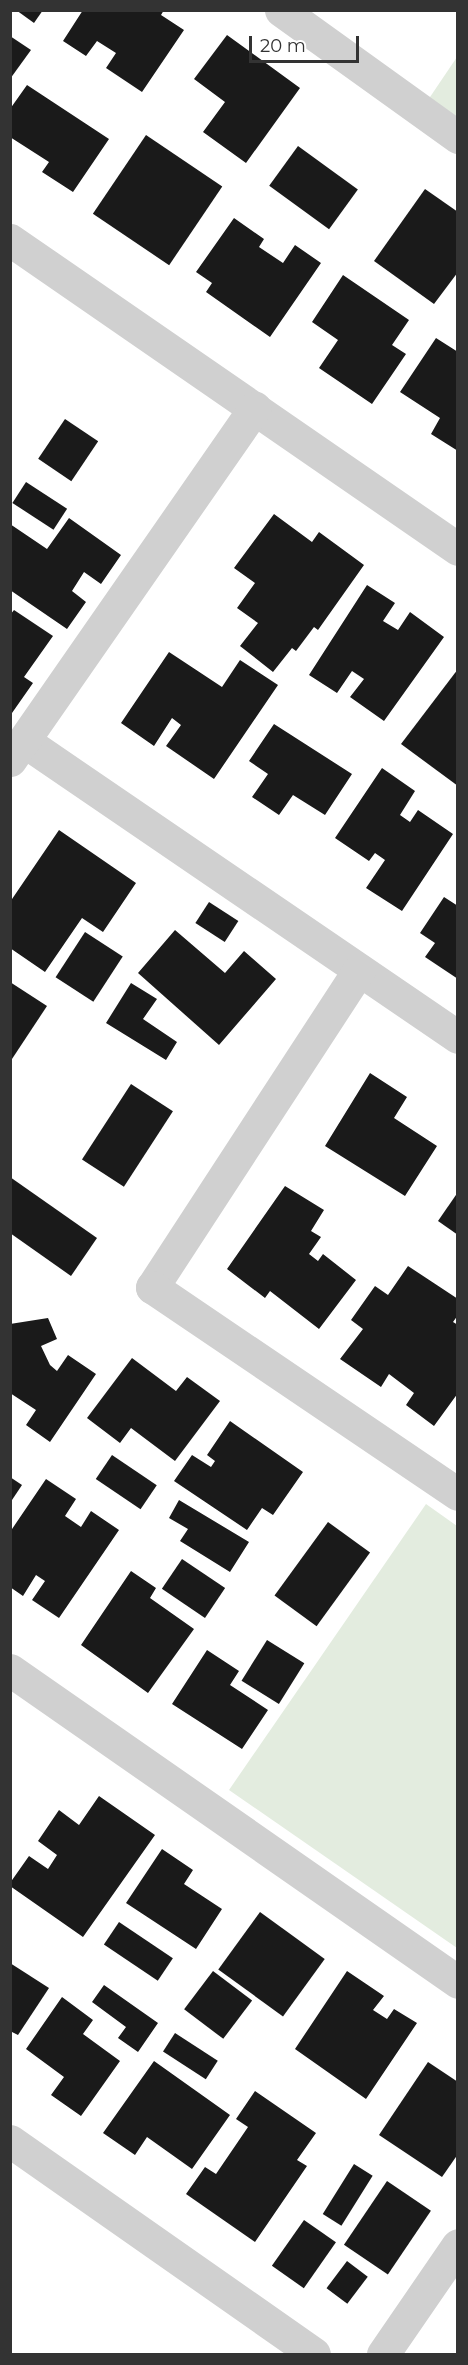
<!DOCTYPE html>
<style>
body{margin:0}
#map{position:relative;width:468px;height:2365px;overflow:hidden;background:#fff;font-family:Montserrat,sans-serif}
div>[style]{position:absolute}
.green>*{inset:0;background:#e3ecdf}
.building>*{inset:0;background:#1a1a1a;transform-origin:0 0}
.street>*{height:33px;margin:-16.5px;padding:0 16.5px;transform-origin:16.5px;border-radius:16.5px;background:#d0d0d0}
span{translate:-50% -50%;white-space:nowrap;text-align:center;line-height:1.15;-webkit-text-stroke:6px #fff;paint-order:stroke}
.frame{position:absolute;inset:0;border:12px solid #333;pointer-events:none}
.scale{position:absolute;left:249px;top:36px;width:110px;height:27px;box-sizing:border-box;border:3px solid #333;border-top:0;padding-left:8px;font-size:18px;line-height:21px;white-space:nowrap;color:#333;-webkit-text-stroke:4px #fff;paint-order:stroke}
</style>
<div id="map">
<div class="green">
<i style="clip-path:polygon(457px 57px,457px 121px,428px 100px)"></i>
<i style="clip-path:polygon(426px 1504px,457px 1526px,457px 1948px,229px 1790px)"></i>
</div>
<div class="building">
<i style="clip-path:polygon(16px 10px,43px 10px,34px 23px)"></i>
<i style="clip-path:polygon(83px 10px,164px 10px,161px 15px,184px 30px,142px 92px,106px 68px,116px 53px,97px 41px,86px 56px,63px 41px)"></i>
<i style="clip-path:polygon(227px 35px,300px 88px,246px 163px,203px 132px,225px 102px,194px 79px)"></i>
<i style="clip-path:polygon(10px 36px,31px 50px,10px 79px)"></i>
<i style="clip-path:polygon(27px 85px,109px 139px,73px 192px,42px 172px,49px 162px,10px 137px,10px 109px)"></i>
<i style="left:146px;top:135px;width:92px;height:95px;rotate:34deg"></i>
<i style="left:298px;top:146px;width:74px;height:49px;rotate:36deg"></i>
<i style="clip-path:polygon(425px 189px,458px 212px,458px 272px,434px 304px,374px 261px)"></i>
<i style="clip-path:polygon(234px 218px,264px 239px,259px 247px,283px 263px,295px 245px,321px 263px,270px 337px,206px 292px,212px 283px,196px 272px)"></i>
<i style="clip-path:polygon(343px 275px,409px 320px,392px 345px,406px 354px,372px 404px,319px 368px,338px 340px,312px 322px)"></i>
<i style="clip-path:polygon(436px 338px,458px 352px,458px 451px,431px 434px,440px 418px,400px 392px)"></i>
<i style="left:65px;top:419px;width:40px;height:48px;rotate:34deg"></i>
<i style="left:26px;top:482px;width:49px;height:25px;rotate:33deg"></i>
<i style="clip-path:polygon(274px 514px,312px 542px,319px 532px,364px 565px,318px 630px,314px 627px,296px 651px,292px 648px,273px 672px,240px 646px,258px 623px,237px 608px,255px 583px,234px 568px)"></i>
<i style="clip-path:polygon(69px 518px,121px 555px,101px 584px,84px 572px,72px 591px,86px 602px,67px 629px,10px 590px,10px 524px,47px 549px)"></i>
<i style="clip-path:polygon(367px 585px,395px 603px,383px 621px,398px 630px,410px 612px,444px 637px,384px 721px,350px 697px,364px 679px,352px 671px,337px 693px,309px 675px)"></i>
<i style="clip-path:polygon(14px 610px,53px 636px,24px 677px,33px 683px,12px 713px,10px 615px)"></i>
<i style="clip-path:polygon(169px 652px,222px 687px,240px 660px,278px 685px,214px 779px,166px 746px,181px 725px,172px 718px,154px 746px,121px 723px)"></i>
<i style="clip-path:polygon(458px 669px,458px 786px,401px 744px)"></i>
<i style="clip-path:polygon(274px 724px,352px 774px,325px 815px,293px 795px,279px 815px,252px 797px,268px 774px,249px 761px)"></i>
<i style="clip-path:polygon(382px 768px,415px 791px,400px 815px,410px 822px,418px 810px,453px 834px,402px 911px,366px 888px,385px 860px,375px 853px,369px 861px,335px 838px)"></i>
<i style="clip-path:polygon(59px 830px,136px 883px,103px 932px,82px 918px,45px 972px,10px 948px,10px 902px)"></i>
<i style="clip-path:polygon(444px 897px,458px 906px,458px 979px,425px 957px,435px 943px,420px 933px)"></i>
<i style="left:209px;top:902px;width:35px;height:25px;rotate:33deg"></i>
<i style="clip-path:polygon(175px 930px,225px 973px,244px 951px,276px 979px,219px 1045px,138px 973px)"></i>
<i style="left:85px;top:932px;width:45px;height:54px;rotate:33deg"></i>
<i style="clip-path:polygon(10px 982px,47px 1006px,10px 1062px)"></i>
<i style="clip-path:polygon(131px 983px,157px 999px,143px 1019px,177px 1042px,166px 1060px,106px 1023px)"></i>
<i style="clip-path:polygon(370px 1073px,407px 1097px,394px 1118px,437px 1146px,405px 1196px,325px 1146px)"></i>
<i style="left:131px;top:1084px;width:50px;height:90px;rotate:33deg"></i>
<i style="clip-path:polygon(10px 1177px,97px 1238px,71px 1276px,10px 1233px)"></i>
<i style="clip-path:polygon(285px 1186px,324px 1210px,311px 1231px,321px 1237px,309px 1254px,318px 1261px,323px 1254px,356px 1280px,319px 1329px,270px 1291px,265px 1298px,227px 1269px)"></i>
<i style="clip-path:polygon(458px 1192px,458px 1235px,438px 1221px)"></i>
<i style="clip-path:polygon(408px 1266px,458px 1299px,458px 1315px,453px 1322px,458px 1325px,458px 1393px,434px 1426px,406px 1405px,414px 1393px,389px 1374px,381px 1387px,340px 1359px,363px 1329px,351px 1320px,375px 1286px,388px 1295px)"></i>
<i style="clip-path:polygon(48px 1318px,57px 1339px,41px 1346px,50px 1365px,57px 1371px,68px 1355px,96px 1374px,50px 1442px,26px 1425px,36px 1410px,10px 1393px,10px 1324px)"></i>
<i style="clip-path:polygon(132px 1358px,176px 1391px,187px 1377px,220px 1401px,175px 1461px,131px 1428px,120px 1443px,87px 1418px)"></i>
<i style="clip-path:polygon(230px 1421px,303px 1472px,273px 1515px,262px 1508px,247px 1530px,174px 1481px,192px 1455px,211px 1467px,215px 1461px,207px 1455px)"></i>
<i style="left:112px;top:1455px;width:54px;height:29px;rotate:34deg"></i>
<i style="clip-path:polygon(10px 1477px,22px 1485px,10px 1503px)"></i>
<i style="clip-path:polygon(46px 1479px,76px 1499px,65px 1516px,81px 1527px,91px 1511px,119px 1530px,59px 1618px,32px 1600px,45px 1581px,36px 1575px,23px 1596px,10px 1587px,10px 1532px)"></i>
<i style="clip-path:polygon(179px 1500px,249px 1542px,230px 1572px,180px 1541px,188px 1529px,169px 1518px)"></i>
<i style="left:328px;top:1522px;width:52px;height:91px;rotate:36deg"></i>
<i style="left:182px;top:1559px;width:52px;height:36px;rotate:34deg"></i>
<i style="clip-path:polygon(131px 1571px,156px 1588px,150px 1598px,194px 1629px,148px 1693px,81px 1645px)"></i>
<i style="left:267px;top:1640px;width:44px;height:48px;rotate:32deg"></i>
<i style="clip-path:polygon(207px 1650px,239px 1671px,230px 1685px,268px 1710px,242px 1749px,172px 1704px)"></i>
<i style="clip-path:polygon(99px 1796px,155px 1835px,83px 1937px,10px 1886px,10px 1883px,29px 1856px,48px 1869px,57px 1855px,38px 1841px,59px 1810px,79px 1825px)"></i>
<i style="clip-path:polygon(162px 1849px,193px 1870px,184px 1884px,222px 1909px,196px 1949px,126px 1903px)"></i>
<i style="left:260px;top:1912px;width:80px;height:71px;rotate:36deg"></i>
<i style="left:119px;top:1922px;width:65px;height:27px;rotate:34deg"></i>
<i style="clip-path:polygon(10px 1963px,49px 1988px,18px 2035px,10px 2031px)"></i>
<i style="left:213px;top:1971px;width:49px;height:48px;rotate:37deg"></i>
<i style="clip-path:polygon(347px 1971px,384px 1996px,373px 2010px,387px 2019px,394px 2009px,417px 2023px,366px 2099px,295px 2049px)"></i>
<i style="clip-path:polygon(104px 1985px,158px 2023px,138px 2052px,118px 2038px,126px 2027px,92px 2002px)"></i>
<i style="clip-path:polygon(62px 1997px,93px 2020px,83px 2034px,120px 2061px,81px 2116px,51px 2095px,64px 2077px,26px 2049px)"></i>
<i style="left:175px;top:2033px;width:51px;height:22px;rotate:33deg"></i>
<i style="clip-path:polygon(154px 2061px,230px 2115px,192px 2169px,147px 2137px,135px 2155px,103px 2133px)"></i>
<i style="clip-path:polygon(428px 2062px,458px 2082px,458px 2154px,442px 2177px,379px 2135px)"></i>
<i style="clip-path:polygon(255px 2091px,316px 2133px,297px 2160px,307px 2166px,255px 2242px,186px 2194px,205px 2167px,216px 2174px,248px 2127px,236px 2119px)"></i>
<i style="left:354px;top:2164px;width:22px;height:59px;rotate:32deg"></i>
<i style="left:387px;top:2181px;width:53px;height:77px;rotate:34deg"></i>
<i style="left:304px;top:2220px;width:39px;height:56px;rotate:35deg"></i>
<i style="left:347px;top:2261px;width:26px;height:34px;rotate:37deg"></i>
</div>
<div class="street">
<i style="left:281px;top:10px;width:218px;rotate:35.7deg"></i>
<i style="left:10px;top:240px;width:544px;rotate:34.6deg"></i>
<i style="left:24px;top:741px;width:525px;rotate:34.3deg"></i>
<i style="left:10px;top:760px;width:429px;rotate:-55.2deg"></i>
<i style="left:359px;top:970px;width:379px;rotate:123.1deg"></i>
<i style="left:152px;top:1287px;width:369px;rotate:34.1deg"></i>
<i style="left:10px;top:1670px;width:546px;rotate:34.85deg"></i>
<i style="left:10px;top:2141px;width:371px;rotate:35deg"></i>
<i style="left:383px;top:2354px;width:132px;rotate:-55.5deg"></i>
</div>
<div class="frame"></div>
<div class="scale">20 m</div>
</div>
